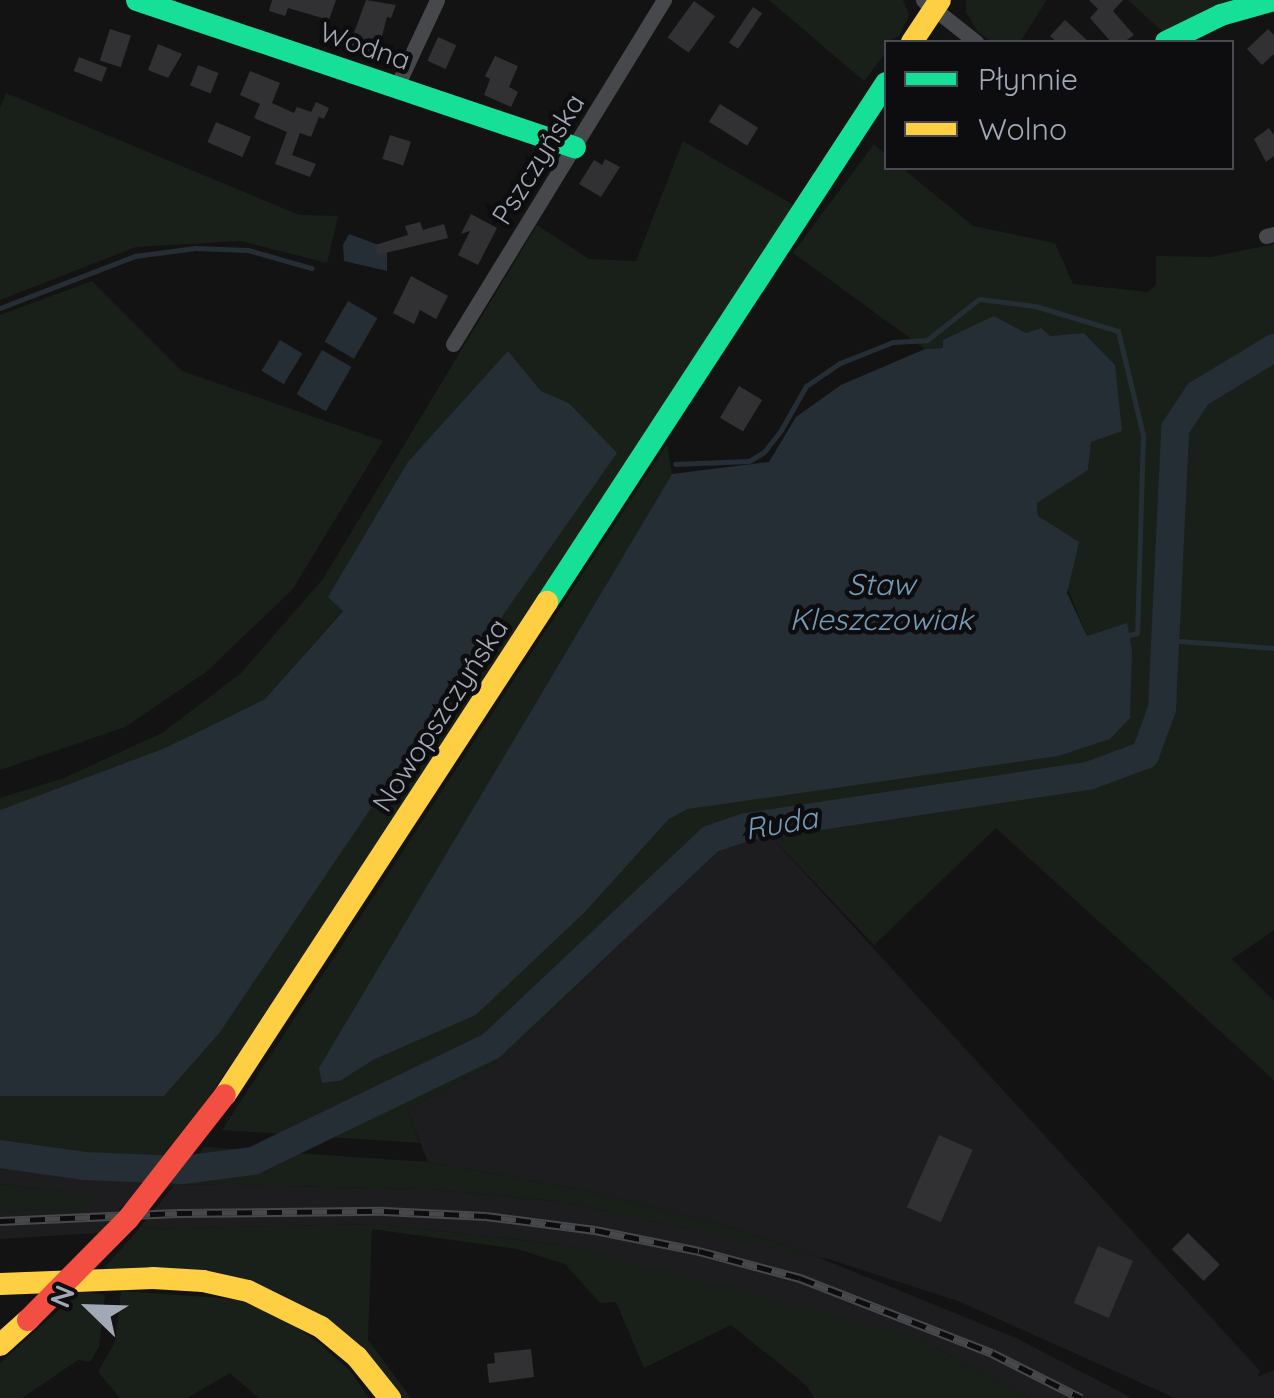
<!DOCTYPE html>
<meta charset="utf-8">
<style>
body{margin:0}
#map{position:relative;width:1274px;height:1398px;overflow:hidden;background:#131313;font-family:Quicksand,sans-serif}
div>[style]{position:absolute}
.built>*{inset:0;background:#1d1d1f}
.green>*{inset:0;background:#192019}
.water>*{inset:0;background:#252e35;transform-origin:0 0}
.stream>*{height:5px;margin:-2.5px;padding:0 2.5px;transform-origin:2.5px;border-radius:2.5px;background:#252e35}
.river>*{height:28px;margin:-14px;padding:0 14px;transform-origin:14px;border-radius:14px;background:#252e35}
.building>*{inset:0;background:#313133;transform-origin:0 0}
.street>*{height:15px;margin:-7.5px;padding:0 7.5px;transform-origin:7.5px;border-radius:7.5px;background:#46484c}
.fast>*{height:22px;margin:-11px;padding:0 11px;transform-origin:11px;border-radius:11px;background:#16e098}
.slow>*{height:22px;margin:-11px;padding:0 11px;transform-origin:11px;border-radius:11px;background:#ffcf43}
.rail>*{height:9px;margin-top:-4.5px;transform-origin:0;background:repeating-linear-gradient(90deg,#0d0d0f 0 15px,#46484b 0 30px);box-sizing:border-box;border-block:2px solid #46484b}
.jam-bridge>*{height:22px;margin:-11px;padding:0 11px;transform-origin:11px;border-radius:11px;background:#f24e42}
span{translate:-50% -50%;white-space:nowrap;text-align:center;line-height:1.15;-webkit-text-stroke:9px #0d0d0f;paint-order:stroke}
.street-label{font-size:28px;color:#a2a9b6}
.water-label{font-size:30px;color:#749ab5;font-style:italic}
.legend{position:absolute;left:884px;top:40px;width:350px;height:130px;box-sizing:border-box;background:#0d0d0f;border:2px solid #494b52;margin:0;padding:12px 18px;list-style:none;font-size:30px;color:#a2a9b6}
.legend li{display:flex;align-items:center;gap:20px;height:50px}
.legend b{width:50px;border:2px solid #494b52}
.north{position:absolute;left:40px;top:1258px;width:100px;height:100px;-webkit-text-stroke:8px #0d0d0f;paint-order:stroke;rotate:293deg;font-size:28px;font-weight:700;line-height:40px;text-align:center;color:#a2a9b6}
.north::after{content:'';display:block;margin:auto;width:35px;height:45px;background:#a2a9b6;clip-path:polygon(50% 0,100% 100%,50% 72%,0 100%)}
</style>
<div id="map">
<div class="built">
<i style="clip-path:polygon(766px 831px,1260px 1371px,1257px 1377px,1274px 1370px,1274px 1398px,1175px 1398px,958px 1301px,723px 1225px,583px 1190px,428px 1162px,407px 1109px,507px 1056px,719px 845px)"></i>
<i style="clip-path:polygon(0 1169px,176px 1184px,430px 1189px,563px 1202px,815px 1256px,1016px 1338px,1132px 1398px,1029px 1398px,922px 1340px,563px 1245px,377px 1224px,139px 1229px,174px 1185px,123px 1206px,99px 1233px,0 1239px,0 1212px,92px 1207px,91px 1195px,0 1184px)"></i>
</div>
<div class="green">
<i style="clip-path:polygon(769px 0,903px 0,909px 15px,899px 36px,886px 42px,886px 52px,864px 81px)"></i>
<i style="clip-path:polygon(966px 0,1045px 0,1046px 1px,1020px 42px,992px 42px,978px 32px,966px 12px)"></i>
<i style="clip-path:polygon(1128px 0,1253px 0,1164px 33px)"></i>
<i style="clip-path:polygon(6px 93px,299px 215px,338px 216px,327px 263px,241px 241px,136px 247px,0 300px,0 108px)"></i>
<i style="clip-path:polygon(683px 141px,797px 207px,510px 648px,209px 1097px,144px 1180px,0 1169px,0 1096px,164px 1096px,616px 453px,569px 403px,541px 391px,508px 351px,329px 597px,343px 610px,265px 699px,165px 748px,0 810px,0 798px,64px 778px,162px 733px,241px 673px,323px 579px,537px 225px,589px 259px,636px 261px)"></i>
<i style="clip-path:polygon(874px 144px,886px 155px,886px 168px,902px 168px,973px 226px,1055px 243px,1073px 284px,1148px 292px,1156px 285px,1156px 256px,1211px 257px,1274px 244px,1274px 930px,1232px 959px,1274px 1001px,1274px 1080px,996px 828px,874px 945px,766px 831px,719px 845px,507px 1056px,407px 1109px,420px 1143px,222px 1130px,667px 444px,672px 474px,320px 1068px,323px 1083px,340px 1081px,373px 1060px,476px 1015px,584px 913px,669px 819px,688px 809px,740px 799px,1132px 650px,1126px 624px,1087px 636px,1038px 516px,1037px 502px,1088px 470px,1091px 442px,1115px 365px,1084px 333px,1050px 336px,1041px 328px,1026px 333px,994px 316px,943px 348px,925px 349px,793px 253px)"></i>
<i style="clip-path:polygon(92px 281px,182px 371px,383px 441px,292px 590px,206px 672px,125px 727px,0 770px,0 315px)"></i>
<i style="clip-path:polygon(204px 1147px,428px 1162px,583px 1190px,723px 1225px,832px 1260px,563px 1202px,430px 1189px,176px 1184px)"></i>
<i style="clip-path:polygon(0 1184px,92px 1195px,92px 1208px,0 1212px)"></i>
<i style="clip-path:polygon(377px 1224px,563px 1245px,765px 1297px,922px 1340px,1029px 1398px,814px 1398px,806px 1385px,731px 1325px,644px 1368px,616px 1302px,600px 1303px,565px 1264px,517px 1249px,372px 1229px,368px 1340px,411px 1398px,401px 1398px,360px 1348px,311px 1309px,273px 1290px,196px 1271px,104px 1268px,139px 1229px)"></i>
<i style="clip-path:polygon(80px 1291px,105px 1295px,99px 1347px,90px 1362px,78px 1360px,22px 1398px,0 1398px,0 1363px)"></i>
<i style="clip-path:polygon(121px 1291px,237px 1299px,286px 1320px,318px 1342px,350px 1371px,369px 1398px,259px 1398px,230px 1373px,187px 1398px,120px 1398px,98px 1372px,115px 1342px)"></i>
</div>
<div class="water">
<i style="clip-path:polygon(349px 234px,387px 248px,387px 271px,344px 261px,343px 245px)"></i>
<i style="left:348px;top:301px;width:34px;height:47px;rotate:30deg"></i>
<i style="clip-path:polygon(994px 316px,1026px 333px,1041px 328px,1050px 336px,1084px 333px,1115px 365px,1122px 431px,1091px 442px,1088px 470px,1037px 503px,1038px 516px,1079px 542px,1067px 593px,1087px 636px,1127px 623px,1132px 650px,1130px 718px,1110px 739px,1058px 756px,688px 809px,669px 819px,584px 913px,476px 1015px,373px 1060px,340px 1081px,322px 1083px,319px 1068px,672px 474px,769px 462px,796px 417px,841px 385px,925px 349px,943px 348px,943px 340px)"></i>
<i style="left:280px;top:340px;width:26px;height:36px;rotate:31deg"></i>
<i style="left:322px;top:350px;width:34px;height:51px;rotate:30deg"></i>
<i style="clip-path:polygon(508px 351px,541px 391px,569px 403px,617px 453px,460px 676px,220px 1032px,164px 1096px,0 1096px,0 810px,165px 748px,265px 699px,343px 611px,328px 597px,408px 462px)"></i>
</div>
<div class="stream">
<i style="left:0;top:308px;width:145px;rotate:-21.1deg"></i>
<i style="left:135px;top:256px;width:61px;rotate:-7.6deg"></i>
<i style="left:195px;top:248px;width:53px;rotate:2.2deg"></i>
<i style="left:248px;top:250px;width:66px;rotate:15.9deg"></i>
<i style="left:675px;top:464px;width:74px;rotate:-2.3deg"></i>
<i style="left:749px;top:461px;width:17px;rotate:-31deg"></i>
<i style="left:764px;top:452px;width:28px;rotate:-52deg"></i>
<i style="left:781px;top:430px;width:51px;rotate:-60.4deg"></i>
<i style="left:806px;top:386px;width:41px;rotate:-34.1deg"></i>
<i style="left:840px;top:363px;width:57px;rotate:-21.6deg"></i>
<i style="left:893px;top:342px;width:34px;rotate:-3deg"></i>
<i style="left:927px;top:340px;width:66px;rotate:-38.3deg"></i>
<i style="left:979px;top:299px;width:56px;rotate:7.1deg"></i>
<i style="left:1035px;top:306px;width:87px;rotate:16.8deg"></i>
<i style="left:1118px;top:331px;width:107px;rotate:76.5deg"></i>
<i style="left:1143px;top:435px;width:198px;rotate:91.7deg"></i>
<i style="left:1137px;top:633px;width:8px;rotate:166deg"></i>
<i style="left:1166px;top:640px;width:108px;rotate:4.2deg"></i>
</div>
<div class="river">
<i style="left:0;top:1154px;width:85px;rotate:8.1deg"></i>
<i style="left:84px;top:1166px;width:98px;rotate:2.3deg"></i>
<i style="left:182px;top:1170px;width:72px;rotate:-7.2deg"></i>
<i style="left:253px;top:1161px;width:264px;rotate:-25.8deg"></i>
<i style="left:491px;top:1046px;width:302px;rotate:-43.3deg"></i>
<i style="left:711px;top:839px;width:37px;rotate:-19deg"></i>
<i style="left:746px;top:827px;width:346px;rotate:-8.5deg"></i>
<i style="left:1088px;top:776px;width:61px;rotate:-20.2deg"></i>
<i style="left:1145px;top:755px;width:49px;rotate:-69.7deg"></i>
<i style="left:1162px;top:709px;width:280px;rotate:-87.3deg"></i>
<i style="left:1175px;top:429px;width:42px;rotate:-56.7deg"></i>
<i style="left:1198px;top:394px;width:89px;rotate:-31.2deg"></i>
</div>
<div class="building">
<i style="clip-path:polygon(272px 0,336px 0,329px 20px,288px 8px,285px 16px,269px 11px)"></i>
<i style="clip-path:polygon(366px 0,396px 5px,391px 18px,387px 17px,376px 59px,343px 48px,348px 31px,354px 33px)"></i>
<i style="clip-path:polygon(1089px 0,1123px 0,1113px 11px,1134px 35px,1124px 42px,1111px 42px,1090px 18px,1098px 9px)"></i>
<i style="left:694px;top:1px;width:26px;height:45px;rotate:36deg"></i>
<i style="left:753px;top:7px;width:11px;height:43px;rotate:34deg"></i>
<i style="clip-path:polygon(1065px 20px,1089px 42px,1057px 42px,1050px 36px)"></i>
<i style="left:110px;top:29px;width:22px;height:33px;rotate:18deg"></i>
<i style="clip-path:polygon(1268px 29px,1274px 35px,1274px 54px,1262px 65px,1247px 49px)"></i>
<i style="left:438px;top:37px;width:20px;height:26px;rotate:24deg"></i>
<i style="clip-path:polygon(158px 44px,182px 54px,168px 78px,148px 70px)"></i>
<i style="clip-path:polygon(495px 56px,518px 66px,509px 87px,518px 92px,511px 107px,484px 95px,490px 79px,485px 76px)"></i>
<i style="left:79px;top:57px;width:30px;height:15px;rotate:21deg"></i>
<i style="left:198px;top:65px;width:22px;height:22px;rotate:21deg"></i>
<i style="clip-path:polygon(250px 71px,280px 83px,272px 103px,294px 113px,297px 107px,311px 112px,316px 102px,329px 108px,324px 119px,319px 117px,311px 137px,300px 133px,292px 155px,316px 164px,310px 177px,275px 164px,287px 132px,254px 118px,260px 104px,240px 95px)"></i>
<i style="left:720px;top:104px;width:45px;height:21px;rotate:32deg"></i>
<i style="left:216px;top:122px;width:38px;height:22px;rotate:23deg"></i>
<i style="clip-path:polygon(1269px 128px,1274px 135px,1274px 156px,1266px 162px,1254px 139px)"></i>
<i style="left:390px;top:135px;width:22px;height:25px;rotate:18deg"></i>
<i style="clip-path:polygon(605px 159px,620px 167px,601px 197px,579px 184px,594px 160px,602px 165px)"></i>
<i style="clip-path:polygon(471px 214px,497px 228px,478px 265px,458px 255px,470px 231px,461px 234px)"></i>
<i style="clip-path:polygon(420px 222px,423px 230px,444px 224px,448px 238px,377px 255px,375px 245px,408px 235px,405px 226px)"></i>
<i style="clip-path:polygon(411px 276px,448px 296px,436px 319px,420px 310px,414px 324px,393px 313px)"></i>
<i style="left:739px;top:386px;width:27px;height:37px;rotate:31deg"></i>
<i style="left:939px;top:1135px;width:37px;height:79px;rotate:24deg"></i>
<i style="left:1188px;top:1233px;width:45px;height:23px;rotate:45deg"></i>
<i style="left:1098px;top:1246px;width:38px;height:62px;rotate:23deg"></i>
<i style="clip-path:polygon(531px 1349px,534px 1377px,489px 1383px,487px 1364px,495px 1363px,494px 1353px)"></i>
</div>
<div class="street">
<i style="left:923px;top:0;width:68px;rotate:38.4deg"></i>
<i style="left:396px;top:88px;width:97px;rotate:-65deg"></i>
<i style="left:1266px;top:236px;width:8px;rotate:-14deg"></i>
<i style="left:453px;top:344px;width:404px;rotate:-58.5deg"></i>
</div>
<div class="fast">
<i style="left:137px;top:0;width:462px;rotate:18.6deg"></i>
<i style="left:1166px;top:42px;width:61px;rotate:-26.1deg"></i>
<i style="left:1221px;top:15px;width:55px;rotate:-15.8deg"></i>
<i style="left:547px;top:602px;width:620px;rotate:-56.85deg"></i>
</div>
<div class="slow">
<i style="left:912px;top:42px;width:50px;rotate:-56.3deg"></i>
<i style="left:225px;top:1095px;width:589px;rotate:-56.85deg"></i>
<i style="left:0;top:1284px;width:153px;rotate:-2.2deg"></i>
<i style="left:153px;top:1278px;width:50px;rotate:3.4deg"></i>
<i style="left:203px;top:1281px;width:46px;rotate:12.5deg"></i>
<i style="left:248px;top:1291px;width:81px;rotate:26.3deg"></i>
<i style="left:321px;top:1327px;width:47px;rotate:39.8deg"></i>
<i style="left:357px;top:1357px;width:53px;rotate:51.2deg"></i>
<i style="left:0;top:1345px;width:38px;rotate:-42deg"></i>
</div>
<div class="rail">
<i style="left:0;top:1221px;width:177px;rotate:-2.6deg"></i>
<i style="left:177px;top:1213px;width:207px;rotate:-0.6deg"></i>
<i style="left:384px;top:1211px;width:102px;rotate:2.8deg"></i>
<i style="left:486px;top:1216px;width:110px;rotate:7.3deg"></i>
<i style="left:595px;top:1230px;width:106px;rotate:11.4deg"></i>
<i style="left:699px;top:1251px;width:105px;rotate:15deg"></i>
<i style="left:800px;top:1278px;width:206px;rotate:21.3deg"></i>
<i style="left:992px;top:1353px;width:100px;rotate:26.8deg"></i>
</div>
<div class="jam-bridge">
<i style="left:28px;top:1320px;width:142px;rotate:-45.3deg"></i>
<i style="left:128px;top:1219px;width:157px;rotate:-52deg"></i>
</div>
<div class="street-label">
<span style="left:365px;top:46px;rotate:19deg">Wodna</span>
<span style="left:538px;top:159px;rotate:-58deg">Pszczyńska</span>
<span style="left:440px;top:715px;rotate:-57deg">Nowopszczyńska</span>
</div>
<div class="water-label">
<span style="left:881px;top:601px">Staw<br>Kleszczowiak</span>
<span style="left:781px;top:823px;rotate:-10deg">Ruda</span>
</div>
<ul class="legend">
<li><b style="height:12px;background:#16e098"></b>Płynnie</li>
<li><b style="height:12px;background:#ffcf43"></b>Wolno</li>
</ul>
<div class="north">N</div>
</div>
